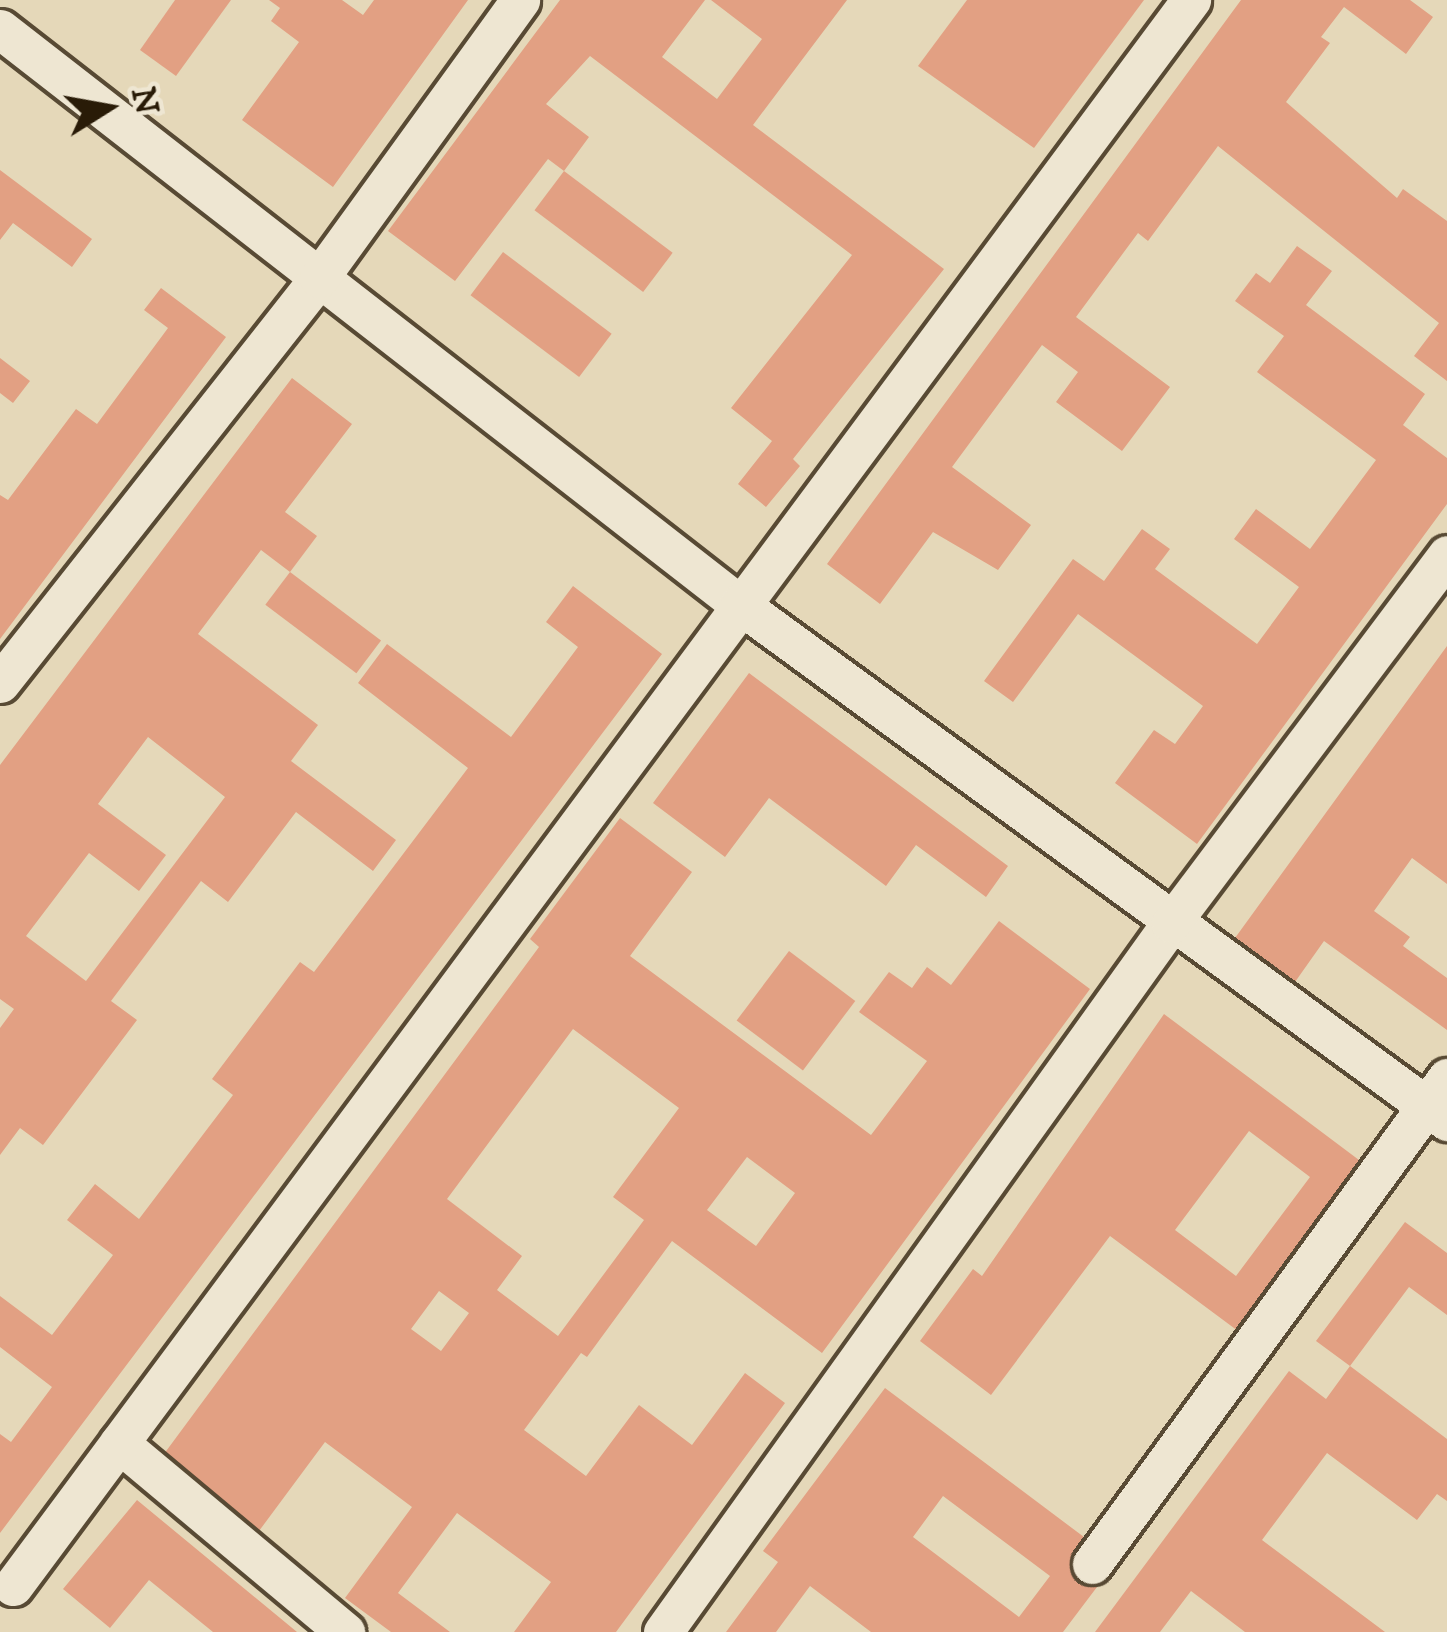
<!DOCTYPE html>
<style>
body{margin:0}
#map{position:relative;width:1447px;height:1632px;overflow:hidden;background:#e5d8b9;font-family:"IM FELL DW Pica",serif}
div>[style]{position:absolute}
.building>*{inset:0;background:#e2a083;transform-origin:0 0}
.roads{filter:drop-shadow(3px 0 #584a34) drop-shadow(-3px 0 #584a34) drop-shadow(0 3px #584a34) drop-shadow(0 -3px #584a34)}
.minor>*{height:39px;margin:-19.5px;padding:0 19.5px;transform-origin:19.5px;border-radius:19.5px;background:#eee6d2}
span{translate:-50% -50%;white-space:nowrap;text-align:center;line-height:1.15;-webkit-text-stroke:10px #eee6d2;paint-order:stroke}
.north{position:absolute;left:48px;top:48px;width:120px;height:120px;-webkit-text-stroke:9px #eee6d2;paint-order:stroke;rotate:79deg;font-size:33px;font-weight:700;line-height:48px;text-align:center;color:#291b07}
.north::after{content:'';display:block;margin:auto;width:42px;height:54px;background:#291b07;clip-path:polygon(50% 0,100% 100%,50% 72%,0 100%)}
</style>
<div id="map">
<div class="building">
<i style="clip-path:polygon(175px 0,231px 0,176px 76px,140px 50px)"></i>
<i style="clip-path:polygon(269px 0,342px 0,363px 15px,374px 0,468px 0,333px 187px,242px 120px,299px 42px,271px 21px,280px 8px)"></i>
<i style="clip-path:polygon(560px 0,705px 0,662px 57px,717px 99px,762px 39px,711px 0,847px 0,753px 125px,944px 269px,793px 459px,800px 466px,766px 507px,738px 484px,772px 441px,731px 408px,852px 255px,590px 56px,546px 104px,589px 137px,564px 171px,548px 159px,455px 281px,388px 231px)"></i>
<i style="clip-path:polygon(967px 0,1144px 0,1034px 148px,918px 66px)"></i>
<i style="clip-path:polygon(1241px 0,1410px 0,1433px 17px,1406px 54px,1344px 7px,1321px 37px,1330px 43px,1286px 102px,1397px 198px,1403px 189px,1447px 221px,1447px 381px,1414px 356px,1439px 323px,1218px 146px,1148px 241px,1138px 233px,1076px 317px,1170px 387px,1122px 451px,1056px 402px,1078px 372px,1042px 345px,952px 467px,1031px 525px,998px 570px,933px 532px,880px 604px,827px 564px)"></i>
<i style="clip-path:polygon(0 170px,92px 239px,72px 267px,13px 223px,0 240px)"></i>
<i style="left:564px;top:171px;width:136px;height:49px;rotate:37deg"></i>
<i style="clip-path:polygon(1297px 246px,1332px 271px,1306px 305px,1425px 394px,1403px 425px,1447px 458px,1447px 504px,1197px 844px,1115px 783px,1154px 730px,1175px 744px,1203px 706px,1078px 614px,1013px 702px,984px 681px,1073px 559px,1104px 581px,1142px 529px,1170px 549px,1155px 569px,1257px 644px,1299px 587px,1234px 539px,1256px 509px,1310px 549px,1376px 460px,1257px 372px,1284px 336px,1235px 301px,1256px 273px,1270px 283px)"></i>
<i style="left:503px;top:252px;width:136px;height:54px;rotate:37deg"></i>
<i style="clip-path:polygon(161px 288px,226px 337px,0 639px,0 495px,8px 500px,76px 409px,97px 424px,168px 328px,144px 310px)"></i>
<i style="clip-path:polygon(0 358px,30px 381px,13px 403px,0 393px)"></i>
<i style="clip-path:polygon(evenodd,292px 378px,352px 424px,285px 512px,317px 536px,290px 572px,261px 550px,198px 634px,318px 725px,291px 761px,396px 840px,373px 871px,296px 812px,228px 902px,201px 881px,111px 1001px,137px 1020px,43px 1145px,20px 1128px,0 1155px,0 1028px,14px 1009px,0 999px,0 765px,292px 378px,148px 737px,225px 797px,86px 981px,26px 936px,89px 853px,139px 891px,166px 855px,98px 804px,148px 737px)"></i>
<i style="left:290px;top:572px;width:114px;height:41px;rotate:37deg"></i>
<i style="clip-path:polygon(573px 586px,662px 654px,0 1533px,0 1434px,11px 1442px,52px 1387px,0 1347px,0 1296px,52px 1335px,113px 1255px,67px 1220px,95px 1184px,139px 1219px,233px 1095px,212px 1079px,300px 962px,314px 972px,468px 768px,358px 683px,387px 644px,511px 737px,578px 647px,546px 622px)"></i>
<i style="clip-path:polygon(1447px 646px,1447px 884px,1412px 858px,1374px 911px,1410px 937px,1403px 946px,1447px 978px,1447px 1030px,1324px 941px,1295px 982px,1235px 938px)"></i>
<i style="clip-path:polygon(749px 673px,1008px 866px,986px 897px,916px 845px,886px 886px,769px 798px,725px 857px,653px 803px)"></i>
<i style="clip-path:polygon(evenodd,620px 818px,692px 872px,630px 956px,871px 1135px,927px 1061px,859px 1012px,889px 972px,912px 988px,927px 967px,951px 985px,999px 921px,1090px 989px,822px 1353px,672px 1241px,587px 1357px,581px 1353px,524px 1430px,586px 1476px,639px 1405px,692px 1445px,745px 1373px,785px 1403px,616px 1632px,514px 1632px,551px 1582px,457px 1513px,398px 1593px,450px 1632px,391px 1632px,345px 1598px,412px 1507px,325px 1442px,259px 1531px,161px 1458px,539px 947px,530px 939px,620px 818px,573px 1029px,679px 1108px,613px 1197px,644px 1220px,558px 1336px,497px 1290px,522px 1256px,447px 1199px,573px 1029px,620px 818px,747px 1157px,795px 1193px,756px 1246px,707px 1210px,747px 1157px,620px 818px,439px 1291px,469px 1313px,441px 1351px,411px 1329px,439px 1291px)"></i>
<i style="left:789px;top:951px;width:83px;height:87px;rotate:37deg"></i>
<i style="clip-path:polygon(evenodd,1164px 1014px,1371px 1169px,1238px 1331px,1110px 1236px,991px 1395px,920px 1341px,973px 1269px,982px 1276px,1164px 1014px,1249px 1131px,1310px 1177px,1236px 1276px,1175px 1230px,1249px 1131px)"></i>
<i style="clip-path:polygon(1405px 1222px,1447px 1253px,1447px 1315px,1409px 1287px,1350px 1366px,1447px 1439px,1447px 1501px,1437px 1494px,1417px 1520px,1327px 1453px,1262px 1540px,1385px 1632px,1245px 1632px,1191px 1591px,1160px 1632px,1095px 1632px,1289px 1371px,1326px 1399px,1350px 1366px,1316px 1341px)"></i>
<i style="clip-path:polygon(evenodd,885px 1388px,1096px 1546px,1078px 1572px,1097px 1587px,1063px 1632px,871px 1632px,810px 1586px,776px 1632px,726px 1632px,778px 1562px,763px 1551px,885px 1388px,943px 1496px,1050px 1576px,1019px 1617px,913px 1537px,943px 1496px)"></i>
<i style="clip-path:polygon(137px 1500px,297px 1632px,213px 1632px,149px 1580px,110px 1628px,63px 1589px)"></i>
</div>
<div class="roads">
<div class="minor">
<i style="left:0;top:29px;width:936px;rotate:37.89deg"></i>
<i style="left:739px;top:604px;width:877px;rotate:36.14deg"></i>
<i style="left:0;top:683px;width:516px;rotate:-51.77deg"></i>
<i style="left:319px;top:278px;width:343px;rotate:-54.1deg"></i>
<i style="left:119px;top:1443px;width:295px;rotate:39.9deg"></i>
<i style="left:1092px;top:1564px;width:602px;rotate:-53.85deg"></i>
<i style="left:13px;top:1586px;width:1976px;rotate:-53.4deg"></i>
<i style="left:663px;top:1632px;width:872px;rotate:-54.38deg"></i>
<i style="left:1171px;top:923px;width:460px;rotate:-53.1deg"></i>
</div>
</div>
<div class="north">N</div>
</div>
